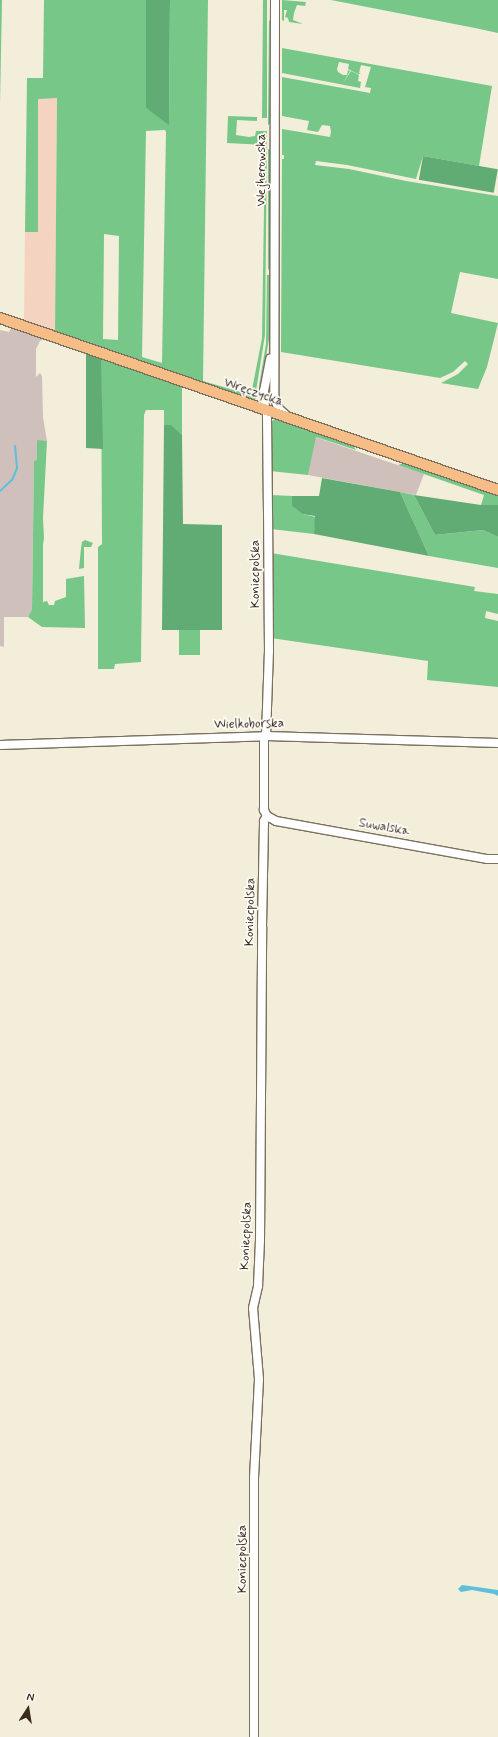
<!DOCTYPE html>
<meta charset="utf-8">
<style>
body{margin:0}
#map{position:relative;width:498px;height:1737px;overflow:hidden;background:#f2eed9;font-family:Mynerve,sans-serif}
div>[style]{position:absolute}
.built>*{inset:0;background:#f4d3c0}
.industrial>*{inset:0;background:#d0c0bc}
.green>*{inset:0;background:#77c788;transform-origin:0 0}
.forest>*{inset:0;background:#61ac74;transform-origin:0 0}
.water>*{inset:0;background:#5dbfdb}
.stream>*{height:2px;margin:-1px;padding:0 1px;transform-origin:1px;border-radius:1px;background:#5dbfdb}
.roads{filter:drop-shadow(1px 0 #7b6f5f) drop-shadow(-1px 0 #7b6f5f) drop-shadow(0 1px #7b6f5f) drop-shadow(0 -1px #7b6f5f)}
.minor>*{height:8px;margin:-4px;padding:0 4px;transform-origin:4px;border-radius:4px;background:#fff}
.major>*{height:10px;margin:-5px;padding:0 5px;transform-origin:5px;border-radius:5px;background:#f6be86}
span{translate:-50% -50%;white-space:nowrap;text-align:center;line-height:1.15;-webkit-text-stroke:3.5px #fdfcf7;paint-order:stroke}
.street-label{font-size:13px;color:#3b2a1e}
.north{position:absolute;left:8px;top:1689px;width:40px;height:40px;-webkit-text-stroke:3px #fdfcf7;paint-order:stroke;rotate:12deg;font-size:11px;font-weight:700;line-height:16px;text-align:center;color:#3b2a1e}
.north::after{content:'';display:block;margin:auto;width:14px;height:18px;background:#3b2a1e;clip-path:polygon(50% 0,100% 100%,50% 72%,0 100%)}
</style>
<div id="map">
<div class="built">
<i style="clip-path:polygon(38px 98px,57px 98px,55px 334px,24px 323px,25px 232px,38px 232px)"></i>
</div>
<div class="industrial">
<i style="clip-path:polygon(12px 326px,46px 338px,40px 341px,36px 349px,36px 377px,40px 373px,42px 376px,43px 417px,47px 441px,37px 441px,37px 461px,34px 461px,32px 609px,28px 617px,4px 617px,4px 647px,0 646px,0 330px,9px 332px)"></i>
<i style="clip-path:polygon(315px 437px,424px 474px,416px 495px,308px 475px)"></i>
</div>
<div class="green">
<i style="clip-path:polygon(0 0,2px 0,0 104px)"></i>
<i style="clip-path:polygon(evenodd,44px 0,146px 0,146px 108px,169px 123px,170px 0,208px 0,203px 381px,251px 395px,262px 338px,265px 145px,227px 143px,228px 116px,257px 117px,257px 121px,237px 120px,236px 135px,249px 137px,255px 136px,256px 131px,267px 131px,265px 335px,256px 391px,260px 393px,260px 395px,253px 401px,55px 334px,57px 98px,38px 99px,38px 232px,25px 232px,27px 78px,43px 78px,44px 0,165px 130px,166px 132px,162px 363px,142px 357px,146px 131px,165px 130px,44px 0,104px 234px,119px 236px,118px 340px,103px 339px,104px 234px)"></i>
<i style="clip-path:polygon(263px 0,267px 0,267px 118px,262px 118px)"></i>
<i style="clip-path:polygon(282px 0,306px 2px,305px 6px,297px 5px,294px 13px,293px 20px,303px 24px,289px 22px,288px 18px,285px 17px,287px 10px,284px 10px,284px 21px,282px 20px)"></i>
<i style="clip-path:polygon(331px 0,498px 0,498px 33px,475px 28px)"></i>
<i style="clip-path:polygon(269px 20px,271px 22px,271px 123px,268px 125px)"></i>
<i style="clip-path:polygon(282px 48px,492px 86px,479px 166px,423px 156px,416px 179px,347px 165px,316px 161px,315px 165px,349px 169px,406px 181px,498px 196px,498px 279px,460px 272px,451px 313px,498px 323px,487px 367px,478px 389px,441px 383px,458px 374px,468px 364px,465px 361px,453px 372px,440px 378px,281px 352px,282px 159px,284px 159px,284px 155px,282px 155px,282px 129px,330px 137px,331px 132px,330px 126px,322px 125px,318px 132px,307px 130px,309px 121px,282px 116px,282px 77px,370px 93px,371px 88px,365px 87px,371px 67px,361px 65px,359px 73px,361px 74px,358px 74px,348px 69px,349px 64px,339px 62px,337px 69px,338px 72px,343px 75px,347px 75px,348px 70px,350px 71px,343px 83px,351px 71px,359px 75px,358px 81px,361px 82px,360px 88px,282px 73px)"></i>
<i style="clip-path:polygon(268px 149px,271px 150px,270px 268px,268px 270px)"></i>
<i style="clip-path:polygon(267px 275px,270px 275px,270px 333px,261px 388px,259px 386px,266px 344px)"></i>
<i style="clip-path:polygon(101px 356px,182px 384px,182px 435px,171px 426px,164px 425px,164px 410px,146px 410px,144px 415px,141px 662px,115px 664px,114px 669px,98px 669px,98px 547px,102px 544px)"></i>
<i style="clip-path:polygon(275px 419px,353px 445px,356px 450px,316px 437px,308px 475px,270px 471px,271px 422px)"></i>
<i style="clip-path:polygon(37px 440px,47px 441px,43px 518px,44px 538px,43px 545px,43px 602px,47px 601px,49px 605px,54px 605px,55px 601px,66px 597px,66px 579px,84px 576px,85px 628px,42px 627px,28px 617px,32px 609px,34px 461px,37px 460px)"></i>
<i style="clip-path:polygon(404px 463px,498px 496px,498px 505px,481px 505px,484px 495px,398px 465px)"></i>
<i style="clip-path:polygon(400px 492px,414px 495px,435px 535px,483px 530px,498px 537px,498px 568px,429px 556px)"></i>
<i style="clip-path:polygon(271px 495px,292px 496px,292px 506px,302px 514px,316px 517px,314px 534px,271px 529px)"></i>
<i style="clip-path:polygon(85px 540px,93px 543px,91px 547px,84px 547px,84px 568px,79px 569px,81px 548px,82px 542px)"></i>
<i style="clip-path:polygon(271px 553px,475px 587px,474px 591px,498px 594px,498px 614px,486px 611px,485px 618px,498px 621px,498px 687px,427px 680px,428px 661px,271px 638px)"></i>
<i style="left:179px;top:630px;width:21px;height:25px"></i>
</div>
<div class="forest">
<i style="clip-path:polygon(146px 0,170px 0,169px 125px,146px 108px)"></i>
<i style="left:423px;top:156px;width:76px;height:24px;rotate:10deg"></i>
<i style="clip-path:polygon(86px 351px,101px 356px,103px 449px,86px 448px)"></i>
<i style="clip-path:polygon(164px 425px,171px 425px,182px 435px,183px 524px,222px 525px,222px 630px,162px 630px)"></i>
<i style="clip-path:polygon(322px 478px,400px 492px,429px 556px,314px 534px,315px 516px,302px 514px,292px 506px,292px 496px,319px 496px)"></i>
<i style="clip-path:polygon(414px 495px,481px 505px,498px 505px,498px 537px,483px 530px,435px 535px)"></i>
</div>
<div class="water">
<i style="clip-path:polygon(462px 1585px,498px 1590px,498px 1596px,494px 1594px,472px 1590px,461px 1592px,458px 1589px)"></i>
</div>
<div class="stream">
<i style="left:0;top:491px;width:16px;rotate:-43deg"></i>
<i style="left:12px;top:480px;width:13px;rotate:-67deg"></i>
<i style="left:17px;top:468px;width:22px;rotate:-95deg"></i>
</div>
<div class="roads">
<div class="minor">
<i style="left:275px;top:0;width:395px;rotate:90.1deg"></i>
<i style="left:274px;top:395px;width:14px;rotate:73deg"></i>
<i style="left:278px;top:408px;width:12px;rotate:42deg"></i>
<i style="left:266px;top:736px;width:85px;rotate:-88deg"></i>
<i style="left:269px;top:651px;width:138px;rotate:-90.4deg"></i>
<i style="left:268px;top:513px;width:101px;rotate:-90.6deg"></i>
<i style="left:267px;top:412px;width:5px;rotate:-112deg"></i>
<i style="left:265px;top:407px;width:16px;rotate:-94deg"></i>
<i style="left:264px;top:391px;width:33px;rotate:-79deg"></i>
<i style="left:0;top:745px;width:266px;rotate:-1.9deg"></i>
<i style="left:266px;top:736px;width:232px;rotate:1.7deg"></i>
<i style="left:267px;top:816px;width:10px;rotate:29deg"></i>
<i style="left:276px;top:821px;width:215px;rotate:10.2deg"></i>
<i style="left:488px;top:859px;width:10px"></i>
<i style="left:254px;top:1737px;width:259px;rotate:-90deg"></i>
<i style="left:254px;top:1478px;width:99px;rotate:-87.1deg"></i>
<i style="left:259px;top:1379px;width:71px;rotate:-94.8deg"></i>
<i style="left:253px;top:1308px;width:23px;rotate:-77deg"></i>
<i style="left:258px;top:1286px;width:45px;rotate:-87.5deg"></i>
<i style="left:260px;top:1241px;width:314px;rotate:-89.6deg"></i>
<i style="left:262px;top:927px;width:106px;rotate:-88.9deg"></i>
<i style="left:264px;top:821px;width:6px;rotate:-59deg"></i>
<i style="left:267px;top:816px;width:7px;rotate:-117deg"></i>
<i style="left:264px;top:810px;width:74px;rotate:-90deg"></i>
</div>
<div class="major">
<i style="left:0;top:318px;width:527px;rotate:19.05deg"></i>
</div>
</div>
<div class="street-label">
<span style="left:262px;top:170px;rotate:-90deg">Wejherowska</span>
<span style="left:253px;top:393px;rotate:19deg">Wręczycka</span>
<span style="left:256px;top:574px;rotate:-90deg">Koniecpolska</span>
<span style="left:249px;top:725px;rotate:-1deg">Wielkoborska</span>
<span style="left:384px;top:828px;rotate:10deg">Suwalska</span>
<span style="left:251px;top:912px;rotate:-89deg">Koniecpolska</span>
<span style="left:247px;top:1236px;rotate:-88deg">Koniecpolska</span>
<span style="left:243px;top:1559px;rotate:-90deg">Koniecpolska</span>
</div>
<div class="north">N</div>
</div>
